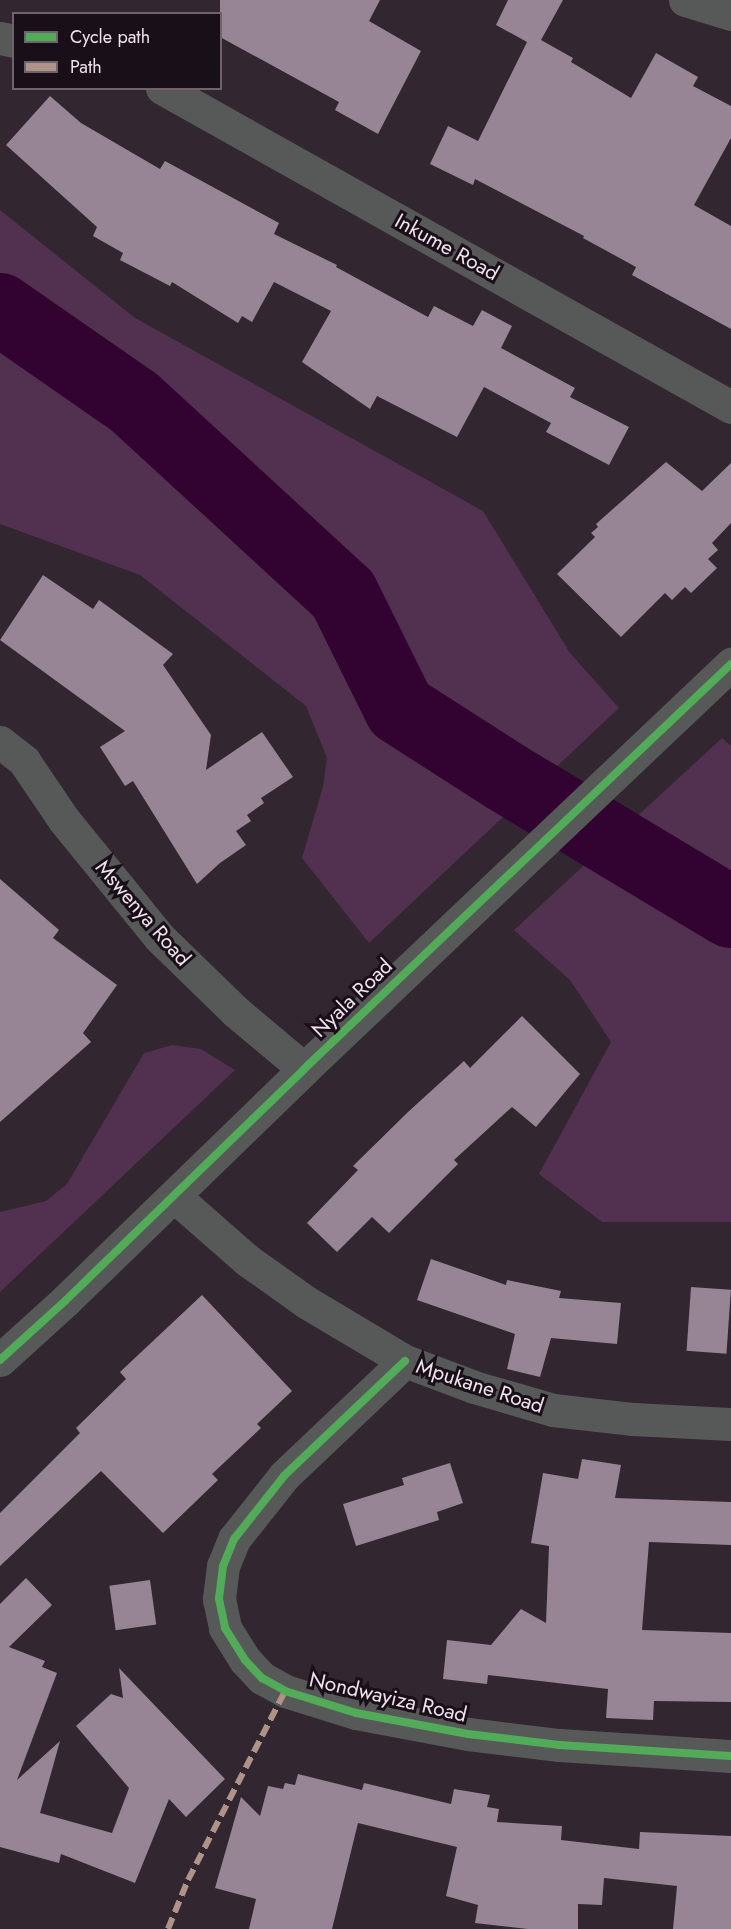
<!DOCTYPE html>
<style>
body{margin:0}
#map{position:relative;width:731px;height:1929px;overflow:hidden;background:#322631;font-family:Jost,sans-serif}
div>[style]{position:absolute}
.green>*{inset:0;background:#52304f}
.river>*{height:72px;margin:-36px;padding:0 36px;transform-origin:36px;border-radius:36px;background:#320330}
.building>*{inset:0;background:#978595;transform-origin:0 0}
.minor>*{height:33px;margin:-16.5px;padding:0 16.5px;transform-origin:16.5px;border-radius:16.5px;background:#575959}
.tertiary>*{height:33px;margin:-16.5px;padding:0 16.5px;transform-origin:16.5px;border-radius:16.5px;background:#575959}
.quiet>*{height:6px;margin-top:-3px;transform-origin:0;background:repeating-linear-gradient(90deg,#af9288 0 12px,transparent 0 18px)}
.cycleway>*{height:8px;margin:-4px;padding:0 4px;transform-origin:4px;border-radius:4px;background:#51ab58}
span{translate:-50% -50%;white-space:nowrap;text-align:center;line-height:1.15;-webkit-text-stroke:6px #190f18;paint-order:stroke}
.street-label{font-size:21px;color:#efe1ed}
.legend{position:absolute;left:12px;top:12px;width:210px;height:78px;box-sizing:border-box;background:#190f18;border:2px solid #6f636d;margin:0;padding:8px 10px;list-style:none;font-size:18px;color:#efe1ed}
.legend li{display:flex;align-items:center;gap:12px;height:30px}
.legend b{width:30px;border:2px solid #6f636d}
</style>
<div id="map">
<div class="green">
<i style="clip-path:polygon(0 210px,135px 318px,483px 511px,570px 653px,619px 708px,369px 943px,302px 858px,323px 787px,327px 758px,306px 706px,140px 575px,0 524px)"></i>
<i style="clip-path:polygon(722px 738px,731px 746px,731px 1222px,602px 1222px,539px 1174px,611px 1042px,570px 980px,514px 930px)"></i>
<i style="clip-path:polygon(172px 1045px,201px 1049px,235px 1070px,0 1292px,0 1212px,46px 1201px,67px 1184px,144px 1053px)"></i>
</div>
<div class="river">
<i style="left:0;top:309px;width:163px;rotate:34.8deg"></i>
<i style="left:134px;top:402px;width:284px;rotate:42.6deg"></i>
<i style="left:343px;top:594px;width:128px;rotate:63.6deg"></i>
<i style="left:400px;top:709px;width:126px;rotate:32.7deg"></i>
<i style="left:506px;top:777px;width:262px;rotate:31deg"></i>
</div>
<div class="building">
<i style="clip-path:polygon(220px 0,380px 0,369px 21px,421px 51px,378px 134px,335px 110px,339px 102px,220px 37px)"></i>
<i style="clip-path:polygon(508px 0,563px 0,541px 40px,573px 58px,571px 62px,631px 98px,656px 53px,698px 77px,693px 86px,731px 106px,731px 138px,694px 205px,731px 226px,731px 329px,632px 275px,636px 267px,583px 238px,584px 236px,475px 179px,473px 185px,430px 164px,448px 126px,478px 141px,527px 42px,496px 25px)"></i>
<i style="clip-path:polygon(50px 96px,81px 123px,160px 169px,165px 161px,279px 223px,274px 234px,337px 265px,336px 267px,428px 317px,434px 306px,473px 326px,482px 310px,512px 326px,501px 348px,575px 388px,570px 397px,629px 427px,609px 465px,546px 432px,551px 423px,484px 387px,457px 437px,377px 396px,370px 409px,302px 362px,331px 311px,274px 282px,252px 322px,242px 316px,238px 323px,172px 282px,170px 286px,120px 260px,123px 253px,93px 236px,97px 227px,6px 145px)"></i>
<i style="clip-path:polygon(666px 462px,702px 491px,731px 463px,731px 523px,712px 543px,718px 550px,708px 559px,717px 568px,691px 593px,685px 587px,672px 600px,665px 593px,621px 637px,557px 574px,595px 537px,591px 533px,598px 527px,596px 524px)"></i>
<i style="clip-path:polygon(43px 575px,93px 609px,99px 600px,173px 654px,163px 665px,211px 735px,206px 770px,262px 732px,293px 777px,261px 798px,264px 803px,247px 815px,251px 821px,236px 831px,246px 845px,220px 863px,197px 884px,133px 781px,125px 786px,100px 747px,125px 731px,0 640px)"></i>
<i style="clip-path:polygon(0 879px,59px 930px,53px 938px,117px 985px,83px 1033px,91px 1042px,0 1122px)"></i>
<i style="clip-path:polygon(522px 1016px,580px 1074px,536px 1127px,512px 1107px,454px 1160px,458px 1164px,389px 1233px,372px 1217px,337px 1252px,307px 1223px,358px 1170px,353px 1166px,408px 1112px,464px 1061px,470px 1068px)"></i>
<i style="clip-path:polygon(431px 1259px,506px 1285px,507px 1280px,561px 1291px,559px 1298px,621px 1303px,617px 1344px,551px 1338px,540px 1377px,507px 1369px,515px 1334px,417px 1300px)"></i>
<i style="left:691px;top:1287px;width:40px;height:64px;rotate:4deg"></i>
<i style="clip-path:polygon(202px 1295px,292px 1391px,257px 1424px,261px 1428px,212px 1474px,218px 1480px,163px 1533px,101px 1471px,0 1566px,0 1513px,80px 1433px,76px 1428px,126px 1379px,120px 1372px)"></i>
<i style="clip-path:polygon(582px 1459px,621px 1465px,615px 1498px,731px 1502px,731px 1545px,649px 1542px,642px 1630px,731px 1633px,731px 1702px,654px 1701px,653px 1720px,606px 1718px,608px 1689px,488px 1675px,487px 1684px,443px 1679px,447px 1640px,491px 1645px,521px 1609px,546px 1623px,549px 1546px,531px 1543px,543px 1473px,578px 1479px)"></i>
<i style="clip-path:polygon(450px 1463px,463px 1503px,437px 1512px,439px 1520px,356px 1546px,343px 1504px,404px 1485px,402px 1478px)"></i>
<i style="clip-path:polygon(26px 1578px,52px 1605px,9px 1647px,45px 1661px,42px 1667px,57px 1673px,17px 1780px,60px 1741px,40px 1813px,112px 1833px,129px 1788px,76px 1726px,111px 1694px,123px 1698px,119px 1668px,225px 1779px,186px 1817px,169px 1799px,135px 1883px,61px 1854px,59px 1863px,0 1847px,0 1604px)"></i>
<i style="left:150px;top:1580px;width:45px;height:41px;rotate:82deg"></i>
<i style="clip-path:polygon(298px 1774px,362px 1790px,364px 1783px,451px 1804px,454px 1789px,490px 1795px,487px 1807px,499px 1809px,497px 1822px,562px 1826px,561px 1840px,639px 1849px,640px 1832px,731px 1836px,731px 1929px,673px 1929px,677px 1886px,604px 1878px,602px 1905px,578px 1904px,578px 1929px,528px 1929px,475px 1923px,478px 1905px,446px 1896px,457px 1847px,358px 1823px,332px 1929px,249px 1929px,256px 1899px,215px 1888px,241px 1797px,260px 1816px,268px 1786px,283px 1789px,285px 1783px,295px 1785px)"></i>
</div>
<div class="minor">
<i style="left:685px;top:0;width:48px;rotate:16.9deg"></i>
<i style="left:0;top:38px;width:14px;rotate:12deg"></i>
<i style="left:162px;top:88px;width:652px;rotate:29.28deg"></i>
<i style="left:0;top:742px;width:31px;rotate:38deg"></i>
<i style="left:24px;top:761px;width:71px;rotate:55.9deg"></i>
<i style="left:64px;top:820px;width:152px;rotate:50.9deg"></i>
<i style="left:160px;top:938px;width:105px;rotate:44.2deg"></i>
<i style="left:235px;top:1011px;width:90px;rotate:40deg"></i>
<i style="left:174px;top:1196px;width:97px;rotate:41.2deg"></i>
<i style="left:247px;top:1260px;width:72px;rotate:35.4deg"></i>
<i style="left:306px;top:1302px;width:115px;rotate:30.8deg"></i>
<i style="left:405px;top:1361px;width:74px;rotate:20.6deg"></i>
<i style="left:474px;top:1387px;width:82px;rotate:16.2deg"></i>
<i style="left:553px;top:1410px;width:81px;rotate:6.4deg"></i>
<i style="left:633px;top:1419px;width:98px;rotate:2.9deg"></i>
<i style="left:405px;top:1361px;width:167px;rotate:136.5deg"></i>
<i style="left:284px;top:1476px;width:80px;rotate:128.4deg"></i>
<i style="left:234px;top:1539px;width:29px;rotate:112deg"></i>
<i style="left:223px;top:1566px;width:33px;rotate:97deg"></i>
<i style="left:219px;top:1599px;width:30px;rotate:78deg"></i>
<i style="left:225px;top:1628px;width:38px;rotate:58deg"></i>
<i style="left:245px;top:1660px;width:25px;rotate:47deg"></i>
<i style="left:262px;top:1678px;width:26px;rotate:29deg"></i>
<i style="left:285px;top:1691px;width:74px;rotate:17.2deg"></i>
<i style="left:356px;top:1713px;width:114px;rotate:10.6deg"></i>
<i style="left:468px;top:1734px;width:92px;rotate:6.9deg"></i>
<i style="left:559px;top:1745px;width:172px;rotate:3.7deg"></i>
</div>
<div class="tertiary">
<i style="left:0;top:1360px;width:88px;rotate:-42.2deg"></i>
<i style="left:65px;top:1301px;width:333px;rotate:-44.1deg"></i>
<i style="left:304px;top:1069px;width:589px;rotate:-43.49deg"></i>
</div>
<div class="quiet">
<i style="left:168px;top:1929px;width:53px;rotate:-67.8deg"></i>
<i style="left:188px;top:1880px;width:212px;rotate:-62.8deg"></i>
</div>
<div class="cycleway">
<i style="left:0;top:1360px;width:88px;rotate:-42.2deg"></i>
<i style="left:65px;top:1301px;width:333px;rotate:-44.1deg"></i>
<i style="left:304px;top:1069px;width:589px;rotate:-43.49deg"></i>
<i style="left:405px;top:1361px;width:167px;rotate:136.5deg"></i>
<i style="left:284px;top:1476px;width:80px;rotate:128.4deg"></i>
<i style="left:234px;top:1539px;width:29px;rotate:112deg"></i>
<i style="left:223px;top:1566px;width:33px;rotate:97deg"></i>
<i style="left:219px;top:1599px;width:30px;rotate:78deg"></i>
<i style="left:225px;top:1628px;width:38px;rotate:58deg"></i>
<i style="left:245px;top:1660px;width:25px;rotate:47deg"></i>
<i style="left:262px;top:1678px;width:26px;rotate:29deg"></i>
<i style="left:285px;top:1691px;width:74px;rotate:17.2deg"></i>
<i style="left:356px;top:1713px;width:114px;rotate:10.6deg"></i>
<i style="left:468px;top:1734px;width:92px;rotate:6.9deg"></i>
<i style="left:559px;top:1745px;width:172px;rotate:3.7deg"></i>
</div>
<div class="street-label">
<span style="left:447px;top:247px;rotate:29deg">Inkume Road</span>
<span style="left:143px;top:913px;rotate:49deg">Mswenya Road</span>
<span style="left:352px;top:998px;rotate:-44deg">Nyala Road</span>
<span style="left:480px;top:1386px;rotate:18deg">Mpukane Road</span>
<span style="left:388px;top:1697px;rotate:13deg">Nondwayiza Road</span>
</div>
<ul class="legend">
<li><b style="height:8px;background:#51ab58"></b>Cycle path</li>
<li><b style="height:8px;background:#af9288"></b>Path</li>
</ul>
</div>
